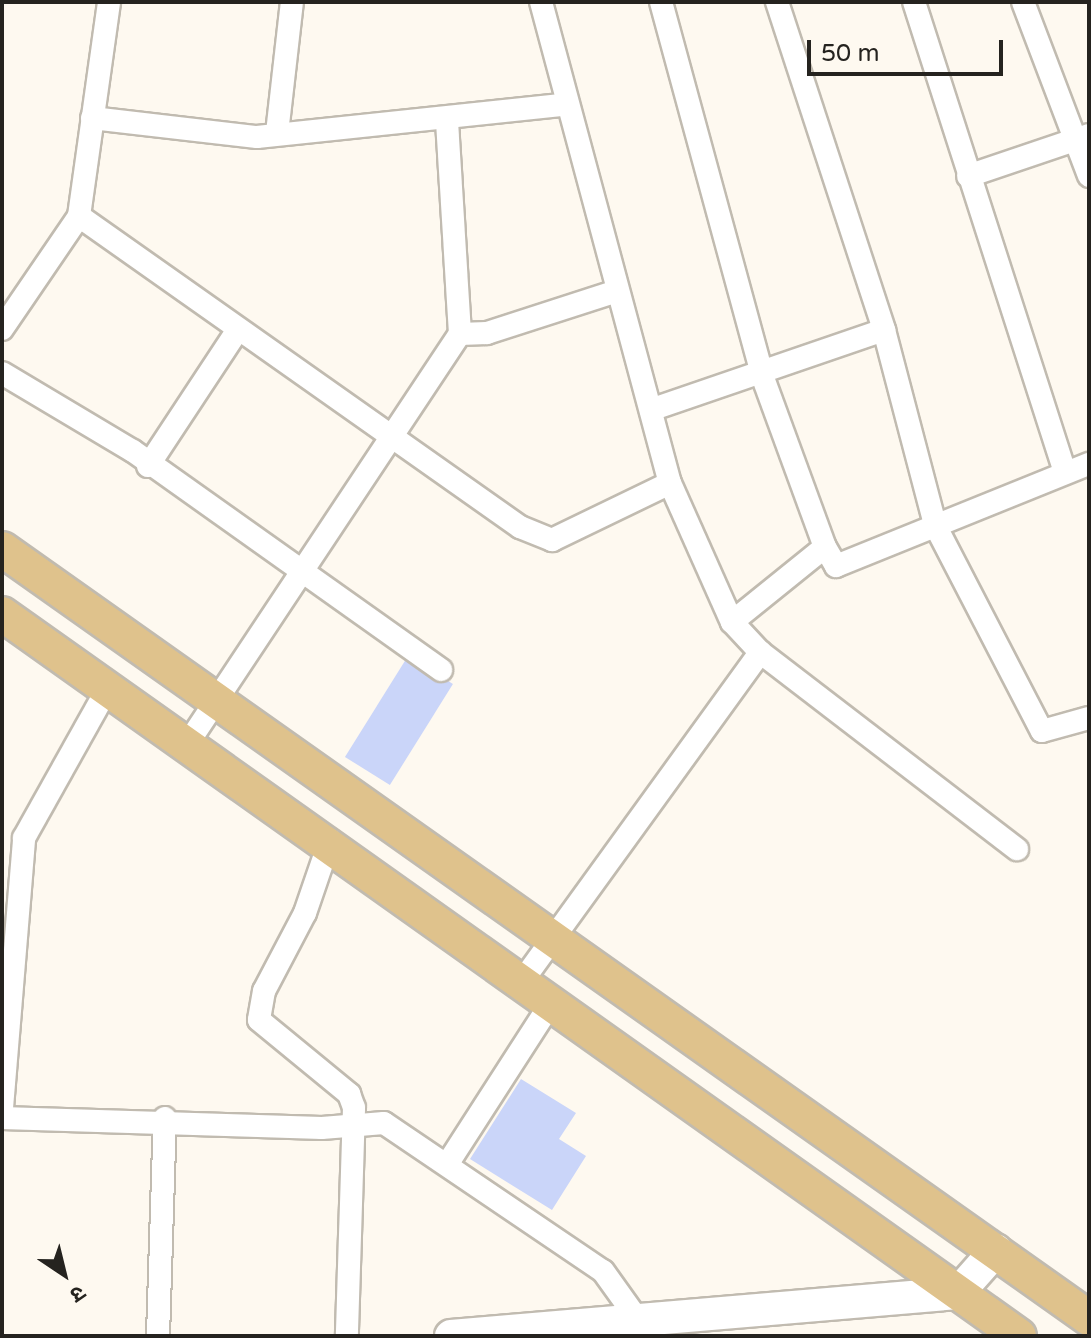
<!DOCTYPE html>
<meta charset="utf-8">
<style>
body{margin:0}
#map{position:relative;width:1091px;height:1338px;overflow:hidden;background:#fef9f0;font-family:"Varela Round","Noto Sans Devanagari",sans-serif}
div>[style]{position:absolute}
.building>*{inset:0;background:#cad5f9;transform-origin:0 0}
.roads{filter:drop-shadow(2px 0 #c1bbb0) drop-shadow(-2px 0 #c1bbb0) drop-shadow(0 2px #c1bbb0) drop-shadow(0 -2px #c1bbb0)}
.street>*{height:22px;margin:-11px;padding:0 11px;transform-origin:11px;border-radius:11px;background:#fff}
.secondary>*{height:32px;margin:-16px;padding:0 16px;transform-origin:16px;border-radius:16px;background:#fff}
.primary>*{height:34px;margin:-17px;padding:0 17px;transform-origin:17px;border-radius:17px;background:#dfc28c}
span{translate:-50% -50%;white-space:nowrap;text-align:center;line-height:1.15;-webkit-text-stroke:7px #fef9f0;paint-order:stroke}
.frame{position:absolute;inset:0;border:4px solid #25231f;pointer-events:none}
.north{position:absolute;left:24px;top:1234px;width:80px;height:80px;-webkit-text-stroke:6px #fef9f0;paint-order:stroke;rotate:145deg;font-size:22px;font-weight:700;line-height:32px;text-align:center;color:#25231f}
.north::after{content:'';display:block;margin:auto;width:28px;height:36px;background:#25231f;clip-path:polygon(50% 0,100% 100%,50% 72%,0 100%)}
.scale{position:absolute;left:807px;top:40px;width:196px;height:36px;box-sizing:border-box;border:4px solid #25231f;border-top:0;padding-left:10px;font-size:24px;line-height:28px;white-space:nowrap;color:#25231f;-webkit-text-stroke:6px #fef9f0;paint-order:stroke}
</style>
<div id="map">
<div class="building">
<i style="left:408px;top:656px;width:53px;height:119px;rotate:32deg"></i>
<i style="clip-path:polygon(521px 1079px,576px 1113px,559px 1139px,586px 1156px,552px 1210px,470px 1159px)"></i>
</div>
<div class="roads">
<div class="street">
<i style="left:541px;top:2px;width:498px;rotate:75deg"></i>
<i style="left:670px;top:483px;width:152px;rotate:66deg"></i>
<i style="left:661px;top:2px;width:386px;rotate:74.8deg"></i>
<i style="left:762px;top:375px;width:183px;rotate:69.9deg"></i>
<i style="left:777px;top:2px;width:345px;rotate:71.9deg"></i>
<i style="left:884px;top:330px;width:202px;rotate:75.3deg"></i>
<i style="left:935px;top:525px;width:232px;rotate:62.6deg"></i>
<i style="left:1042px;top:731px;width:49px;rotate:-15.5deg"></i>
<i style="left:914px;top:2px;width:493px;rotate:72.2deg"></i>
<i style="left:1023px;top:2px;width:186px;rotate:69.2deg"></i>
<i style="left:92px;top:118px;width:166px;rotate:6.6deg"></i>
<i style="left:257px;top:137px;width:308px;rotate:-6deg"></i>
<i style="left:277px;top:133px;width:132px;rotate:-83.5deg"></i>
<i style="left:968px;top:176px;width:128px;rotate:-18.7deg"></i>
<i style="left:79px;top:216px;width:540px;rotate:35.19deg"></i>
<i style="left:520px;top:527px;width:35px;rotate:22deg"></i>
<i style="left:552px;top:540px;width:131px;rotate:-25.8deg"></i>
<i style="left:2px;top:329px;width:137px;rotate:-55.7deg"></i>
<i style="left:79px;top:216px;width:216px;rotate:-82deg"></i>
<i style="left:460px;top:334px;width:27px;rotate:-2deg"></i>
<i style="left:487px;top:333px;width:133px;rotate:-17.9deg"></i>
<i style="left:2px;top:373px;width:152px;rotate:30.8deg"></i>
<i style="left:133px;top:451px;width:378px;rotate:35.4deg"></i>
<i style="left:653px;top:409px;width:244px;rotate:-18.9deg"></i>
<i style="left:148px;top:466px;width:162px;rotate:-56.6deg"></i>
<i style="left:760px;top:652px;width:324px;rotate:37.5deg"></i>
<i style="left:188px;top:743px;width:491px;rotate:-56.4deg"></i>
<i style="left:460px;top:334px;width:213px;rotate:-93.5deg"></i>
<i style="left:330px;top:840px;width:77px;rotate:108.9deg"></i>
<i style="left:305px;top:913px;width:88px;rotate:117.7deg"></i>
<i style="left:264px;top:991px;width:29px;rotate:100deg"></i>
<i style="left:259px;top:1020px;width:117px;rotate:39.4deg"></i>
<i style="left:349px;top:1094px;width:15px;rotate:70deg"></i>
<i style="left:354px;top:1108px;width:228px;rotate:91.8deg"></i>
<i style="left:523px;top:980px;width:405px;rotate:-54.1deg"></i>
<i style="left:760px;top:652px;width:41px;rotate:-133deg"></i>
<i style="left:732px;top:622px;width:119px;rotate:-38.9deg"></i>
<i style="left:825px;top:547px;width:22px;rotate:60deg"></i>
<i style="left:836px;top:566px;width:273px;rotate:-22deg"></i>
<i style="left:2px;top:1108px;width:271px;rotate:-85.3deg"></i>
<i style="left:24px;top:838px;width:172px;rotate:-60.8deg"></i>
<i style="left:2px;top:1118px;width:320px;rotate:1.8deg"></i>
<i style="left:322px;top:1128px;width:62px;rotate:-4.6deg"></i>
<i style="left:384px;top:1123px;width:264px;rotate:34.1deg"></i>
<i style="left:603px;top:1271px;width:65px;rotate:54.4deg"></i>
<i style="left:448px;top:1163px;width:190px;rotate:-57.2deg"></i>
<i style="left:158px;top:1336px;width:218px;rotate:-88.2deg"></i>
</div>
<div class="secondary">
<i style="left:451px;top:1336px;width:509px;rotate:-4.85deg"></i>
<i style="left:958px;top:1293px;width:57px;rotate:-48.5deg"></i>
</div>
<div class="primary">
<i style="left:2px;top:549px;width:1332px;rotate:35.28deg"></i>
<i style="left:2px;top:614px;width:1247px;rotate:35.37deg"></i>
</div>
</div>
<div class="frame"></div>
<div class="north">उ</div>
<div class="scale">50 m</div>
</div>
